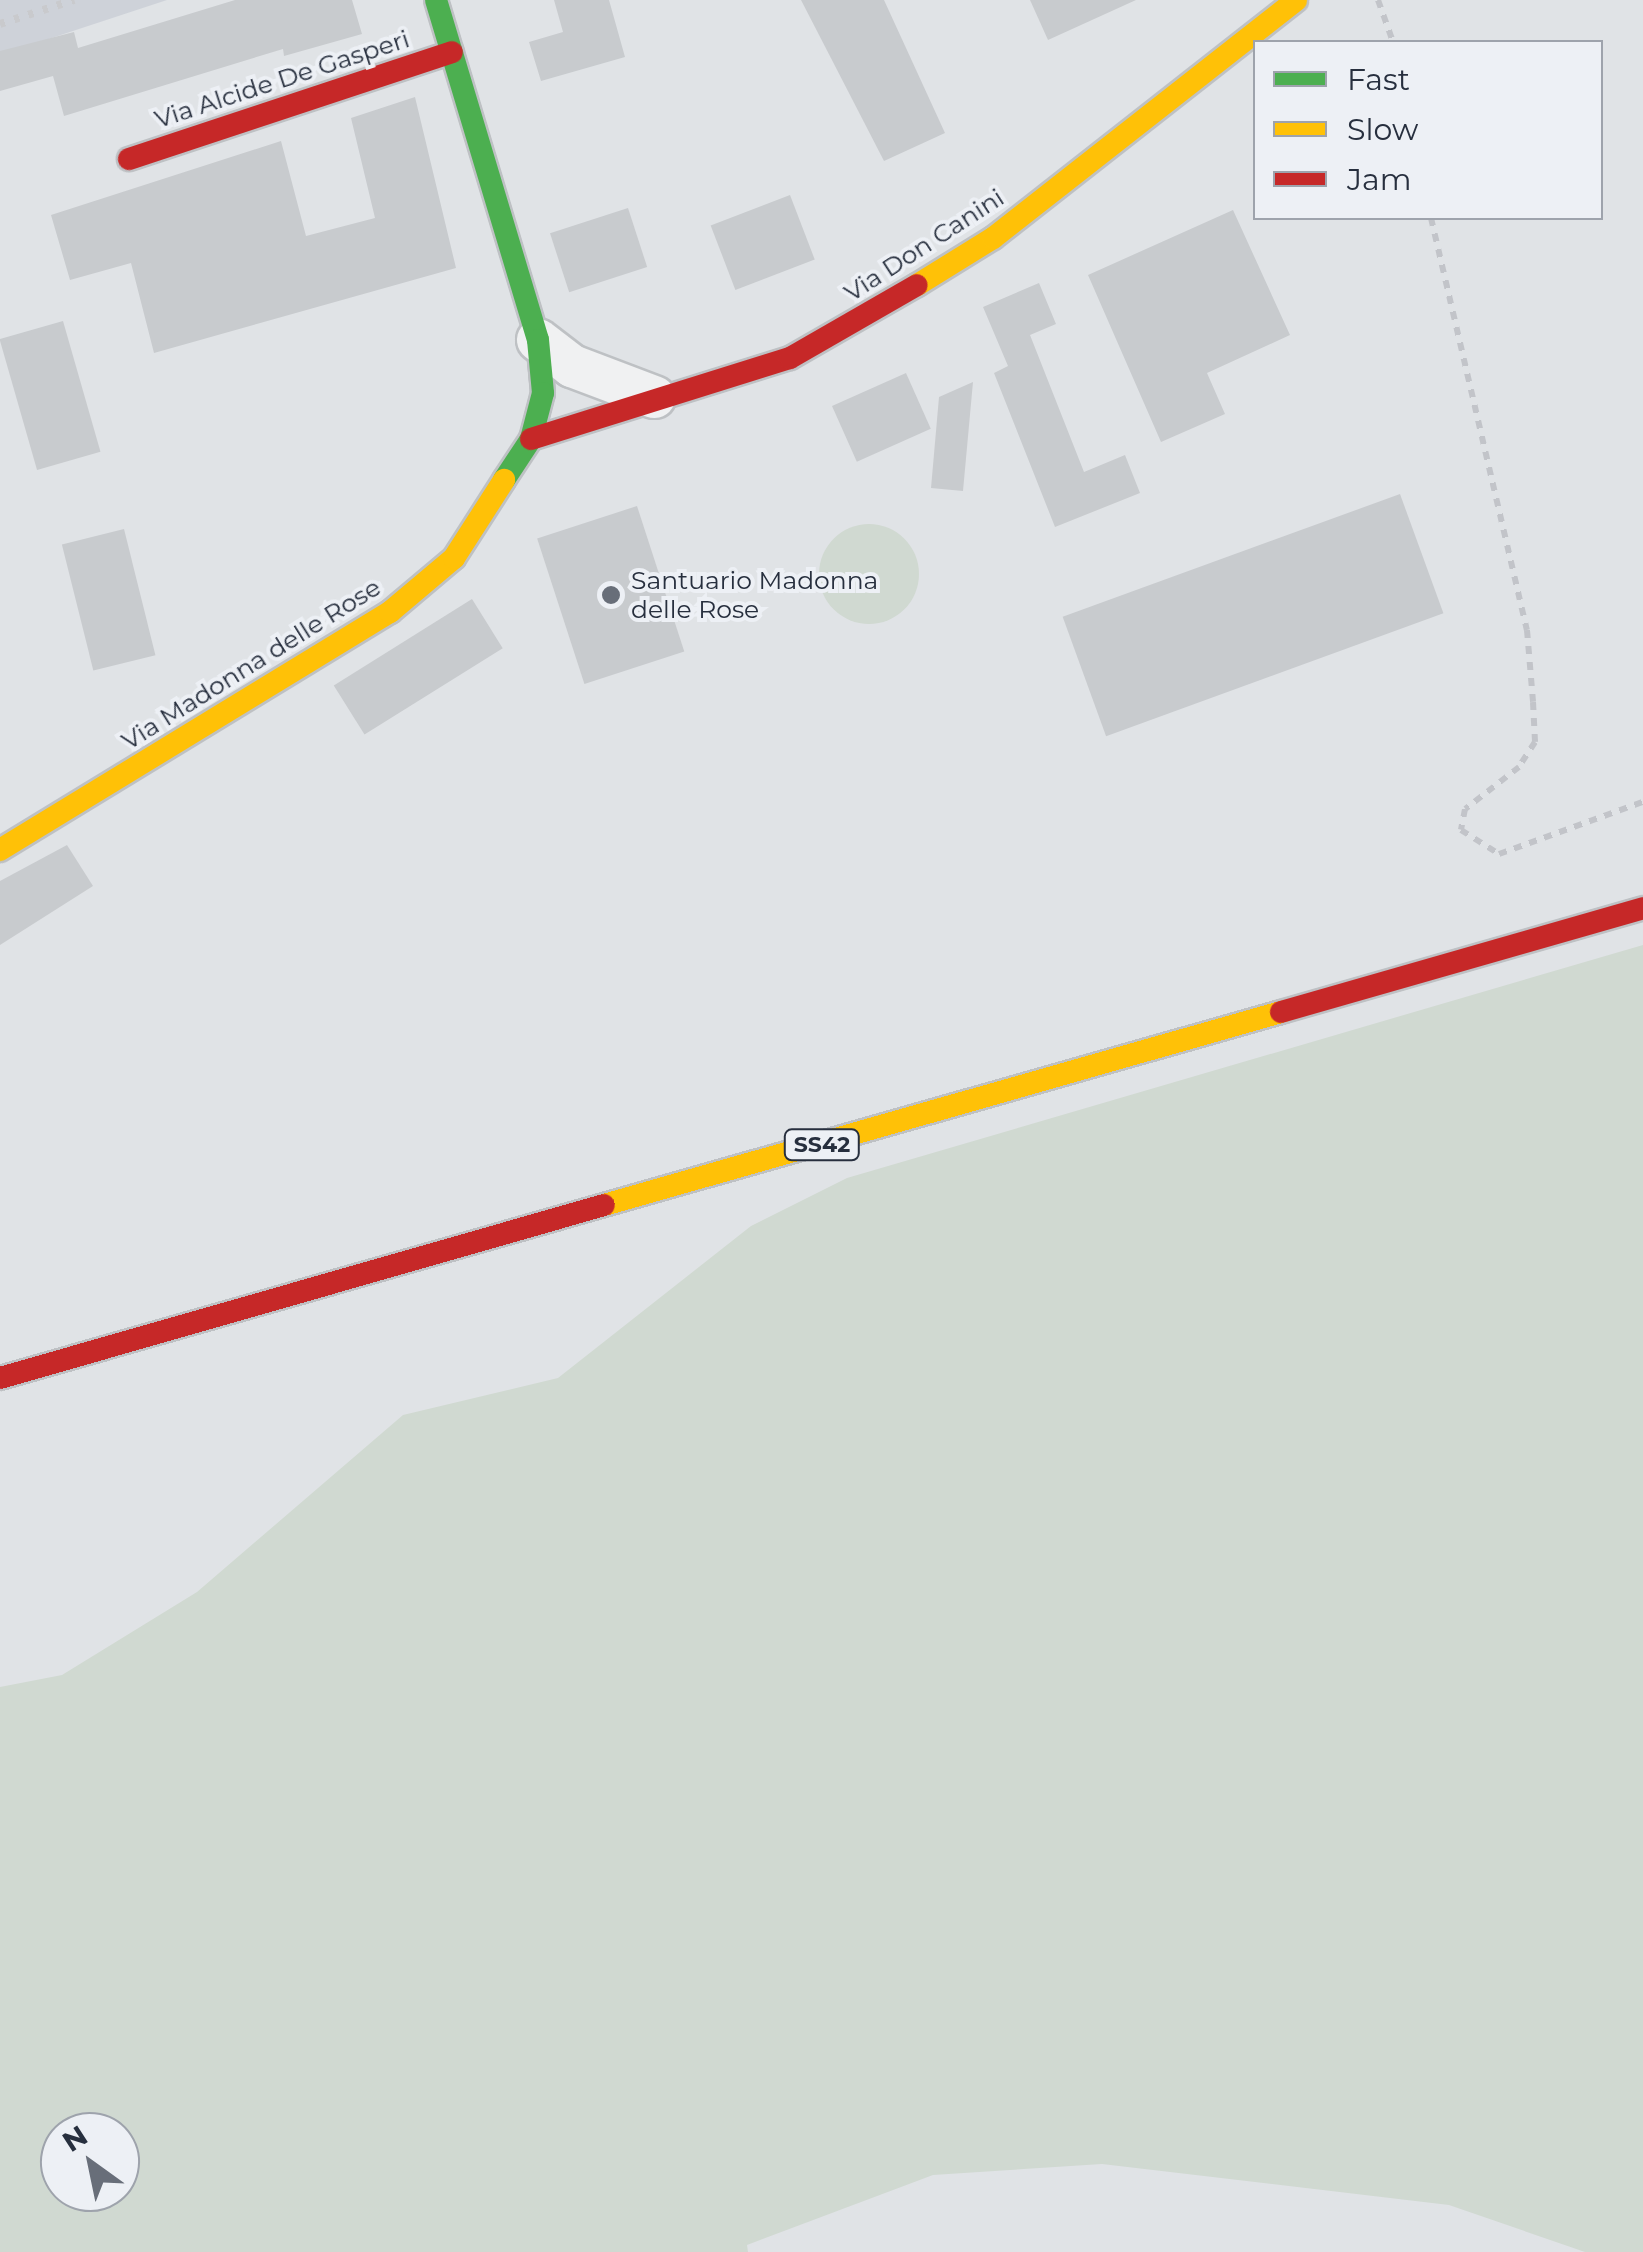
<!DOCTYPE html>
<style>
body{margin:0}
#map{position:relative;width:1643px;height:2252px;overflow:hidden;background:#e0e3e6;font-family:Montserrat,sans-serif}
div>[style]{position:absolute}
.built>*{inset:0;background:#ced2d9}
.green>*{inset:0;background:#d0d9d1}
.round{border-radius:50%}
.building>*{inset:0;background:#c8cbce;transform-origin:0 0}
.path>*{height:6px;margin-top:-3px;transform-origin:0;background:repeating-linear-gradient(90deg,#c2c4c9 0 8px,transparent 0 16px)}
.roads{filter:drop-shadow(2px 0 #bec1c4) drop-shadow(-2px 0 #bec1c4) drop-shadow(0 2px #bec1c4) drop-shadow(0 -2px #bec1c4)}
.street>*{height:42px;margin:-21px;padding:0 21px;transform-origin:21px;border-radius:21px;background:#f0f1f2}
.fast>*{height:22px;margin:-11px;padding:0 11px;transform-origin:11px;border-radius:11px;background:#4caf50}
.slow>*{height:22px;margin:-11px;padding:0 11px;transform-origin:11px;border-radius:11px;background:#ffc107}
.jam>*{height:22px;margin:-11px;padding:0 11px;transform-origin:11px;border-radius:11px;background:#c62828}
.rail>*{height:8px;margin-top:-4px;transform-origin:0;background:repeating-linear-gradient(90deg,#c9cacd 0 5px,transparent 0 15px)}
.dots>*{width:28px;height:28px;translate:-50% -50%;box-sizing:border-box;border:5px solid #edf0f5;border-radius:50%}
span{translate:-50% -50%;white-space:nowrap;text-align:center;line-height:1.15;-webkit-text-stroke:8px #edf0f5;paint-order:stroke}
.shield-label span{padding:2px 8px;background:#edf0f5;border:2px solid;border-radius:8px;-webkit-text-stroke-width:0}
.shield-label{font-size:22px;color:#272f3e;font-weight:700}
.street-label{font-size:25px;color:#272f3e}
.poi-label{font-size:25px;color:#272f3e}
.left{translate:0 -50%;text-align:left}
.legend{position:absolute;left:1253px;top:40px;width:350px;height:180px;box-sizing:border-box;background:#edf0f5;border:2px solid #9ea3ac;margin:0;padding:12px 18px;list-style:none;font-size:30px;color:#272f3e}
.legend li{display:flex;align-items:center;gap:20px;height:50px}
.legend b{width:50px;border:2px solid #9ea3ac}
.north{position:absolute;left:40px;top:2112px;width:100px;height:100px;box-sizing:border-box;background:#edf0f5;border:2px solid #9ea3ac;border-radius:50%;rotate:327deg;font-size:28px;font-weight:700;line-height:40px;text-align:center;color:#272f3e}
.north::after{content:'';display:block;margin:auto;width:35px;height:45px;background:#686e79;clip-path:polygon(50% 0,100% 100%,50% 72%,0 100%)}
</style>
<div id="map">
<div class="built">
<i style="clip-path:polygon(0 0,167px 0,0 55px)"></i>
</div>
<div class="green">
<i class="round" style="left:819px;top:524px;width:100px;height:100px"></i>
<i style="clip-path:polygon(evenodd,1643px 945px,1643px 2252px,1585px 2252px,1449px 2205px,1102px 2164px,933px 2175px,747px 2245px,748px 2252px,0 2252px,0 1687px,62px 1675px,197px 1592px,403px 1415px,558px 1378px,751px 1226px,847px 1178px,1643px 945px,60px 2132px,120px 2132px,120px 2192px,60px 2192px,60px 2132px)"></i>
</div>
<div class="building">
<i style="clip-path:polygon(235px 0,352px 0,362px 34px,284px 56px,283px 49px,64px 116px,53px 76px,0 91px,0 51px,74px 32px,78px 48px)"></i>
<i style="clip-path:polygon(554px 0,609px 0,625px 57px,541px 81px,529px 42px,563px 32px)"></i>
<i style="clip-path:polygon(801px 0,884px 0,945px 133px,884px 161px)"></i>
<i style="clip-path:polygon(1030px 0,1136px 0,1048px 40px)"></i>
<i style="clip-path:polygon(415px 97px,456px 268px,154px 353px,131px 263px,70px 280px,51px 215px,281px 141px,306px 236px,375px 218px,351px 118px)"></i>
<i style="left:790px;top:195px;width:69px;height:85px;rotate:69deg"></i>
<i style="left:628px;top:208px;width:62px;height:82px;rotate:72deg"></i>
<i style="clip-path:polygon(1233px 210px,1290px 335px,1207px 373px,1225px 414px,1161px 442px,1088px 275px)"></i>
<i style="clip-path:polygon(1039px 283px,1056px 324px,1030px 335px,1084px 472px,1125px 455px,1140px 493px,1055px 527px,994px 373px,1008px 366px,983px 307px)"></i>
<i style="left:63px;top:321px;width:136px;height:66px;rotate:74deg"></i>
<i style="left:906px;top:373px;width:61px;height:81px;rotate:66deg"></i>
<i style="clip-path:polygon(973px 382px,963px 491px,931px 488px,939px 397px)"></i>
<i style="left:1400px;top:494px;width:127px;height:359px;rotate:70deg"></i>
<i style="left:637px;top:506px;width:153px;height:105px;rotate:72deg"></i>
<i style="left:124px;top:529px;width:130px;height:64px;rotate:76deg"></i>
<i style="left:472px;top:599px;width:58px;height:163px;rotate:58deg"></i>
<i style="clip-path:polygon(67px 845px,93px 886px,0 945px,0 881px)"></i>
</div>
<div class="path">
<i style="left:1378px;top:0;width:45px;rotate:70.3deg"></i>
<i style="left:1431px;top:218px;width:423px;rotate:76.9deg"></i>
<i style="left:1527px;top:630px;width:72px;rotate:85.2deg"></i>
<i style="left:1533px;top:702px;width:40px;rotate:87.1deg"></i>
<i style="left:1535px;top:742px;width:30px;rotate:123deg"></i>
<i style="left:1519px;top:767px;width:68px;rotate:142.1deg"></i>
<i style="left:1465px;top:809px;width:21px;rotate:101deg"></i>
<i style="left:1461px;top:830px;width:45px;rotate:32.3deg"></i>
<i style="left:1499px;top:854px;width:153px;rotate:-19.9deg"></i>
</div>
<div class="roads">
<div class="street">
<i style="left:538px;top:340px;width:43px;rotate:37.4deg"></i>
<i style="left:572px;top:366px;width:88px;rotate:20.7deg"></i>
</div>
<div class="fast">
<i style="left:436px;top:0;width:355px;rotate:73.3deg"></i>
<i style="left:538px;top:340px;width:53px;rotate:84.6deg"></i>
<i style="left:543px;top:393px;width:48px;rotate:104.6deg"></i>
<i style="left:531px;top:439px;width:49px;rotate:123.4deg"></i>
</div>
<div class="slow">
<i style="left:917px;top:285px;width:89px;rotate:-31.7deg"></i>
<i style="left:993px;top:238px;width:385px;rotate:-38.1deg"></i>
<i style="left:0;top:850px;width:457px;rotate:-31.4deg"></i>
<i style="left:390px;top:612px;width:84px;rotate:-40.2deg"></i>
<i style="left:454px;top:558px;width:93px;rotate:-57.3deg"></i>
<i style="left:604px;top:1205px;width:704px;rotate:-15.91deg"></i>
</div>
<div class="jam">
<i style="left:129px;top:159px;width:340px;rotate:-18.3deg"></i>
<i style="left:531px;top:439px;width:271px;rotate:-17.4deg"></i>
<i style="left:790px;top:358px;width:146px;rotate:-29.9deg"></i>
<i style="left:1281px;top:1012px;width:377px;rotate:-16deg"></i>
<i style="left:0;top:1378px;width:628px;rotate:-15.98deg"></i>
</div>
</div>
<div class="rail">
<i style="left:0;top:24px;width:78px;rotate:-18deg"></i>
</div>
<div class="dots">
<i style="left:611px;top:595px;background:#686e79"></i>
</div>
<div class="shield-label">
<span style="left:822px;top:1145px">SS42</span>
</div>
<div class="street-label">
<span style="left:282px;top:79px;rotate:-18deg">Via Alcide De Gasperi</span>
<span style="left:924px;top:245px;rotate:-33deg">Via Don Canini</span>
<span style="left:251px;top:664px;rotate:-32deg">Via Madonna delle Rose</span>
</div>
<div class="poi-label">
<span class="left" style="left:631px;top:595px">Santuario Madonna<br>delle Rose</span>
</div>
<ul class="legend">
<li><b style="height:12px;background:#4caf50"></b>Fast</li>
<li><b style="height:12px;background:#ffc107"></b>Slow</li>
<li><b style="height:12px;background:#c62828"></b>Jam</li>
</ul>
<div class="north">N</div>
</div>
